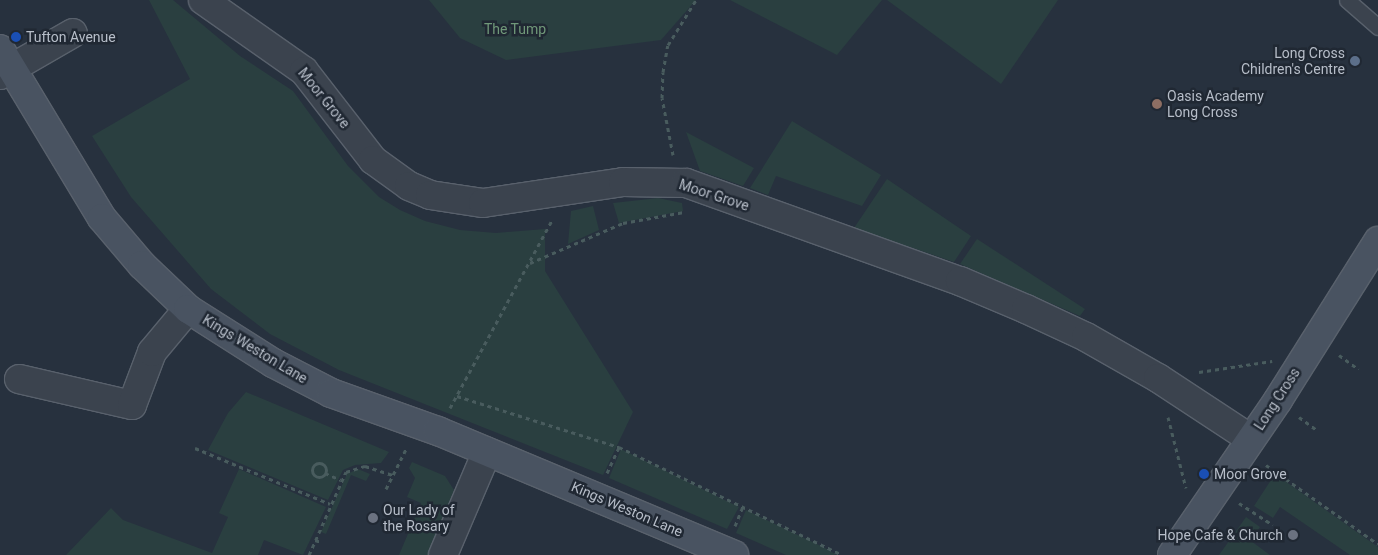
<!DOCTYPE html>
<style>
body{margin:0}
#map{position:relative;width:1378px;height:555px;overflow:hidden;background:#27313e;font-family:Roboto,sans-serif}
div>[style]{position:absolute}
.green>*{inset:0;background:#2a3f40}
.path>*{height:3px;margin-top:-1.5px;transform-origin:0;background:repeating-linear-gradient(90deg,#495c5e 0 4px,transparent 0 8px)}
.path>.ring{margin:-1.5px;padding:0;box-sizing:content-box;background:none;border:3px solid #495c5e;border-radius:50%}
.roads{filter:drop-shadow(1px 0 #59616c) drop-shadow(-1px 0 #59616c) drop-shadow(0 1px #59616c) drop-shadow(0 -1px #59616c)}
.lane>*{height:15px;margin:-7.5px;padding:0 7.5px;transform-origin:7.5px;border-radius:7.5px;background:#3b434e}
.street>*{height:28px;margin:-14px;padding:0 14px;transform-origin:14px;border-radius:14px;background:#3b434e}
.secondary>*{height:28px;margin:-14px;padding:0 14px;transform-origin:14px;border-radius:14px;background:#495361}
.dots>*{width:14px;height:14px;translate:-50% -50%;box-sizing:border-box;border:2px solid #202833;border-radius:50%}
span{translate:-50% -50%;white-space:nowrap;text-align:center;line-height:1.15;-webkit-text-stroke:5px #202833;paint-order:stroke}
.park-label{font-size:14px;color:#709879}
.poi-label{font-size:14px;color:#b7bec9}
.left{translate:0 -50%;text-align:left}
.right{translate:-100% -50%;text-align:right}
.street-label{font-size:14px;color:#b7bec9}
</style>
<div id="map">
<div class="green">
<i style="clip-path:polygon(149px 0,173px 0,240px 56px,293px 91px,348px 166px,379px 197px,400px 210px,425px 221px,460px 230px,496px 233px,545px 229px,545px 271px,633px 412px,603px 475px,339px 370px,270px 334px,211px 289px,131px 197px,92px 136px,190px 79px)"></i>
<i style="clip-path:polygon(429px 0,696px 0,661px 40px,506px 60px,460px 38px)"></i>
<i style="clip-path:polygon(730px 0,882px 0,837px 55px)"></i>
<i style="clip-path:polygon(887px 0,1058px 0,1001px 84px)"></i>
<i style="clip-path:polygon(792px 121px,881px 175px,862px 206px,776px 176px,768px 195px,750px 188px)"></i>
<i style="clip-path:polygon(686px 132px,754px 168px,743px 186px,700px 171px)"></i>
<i style="clip-path:polygon(887px 179px,971px 236px,954px 262px,854px 228px)"></i>
<i style="clip-path:polygon(658px 198px,682px 203px,683px 211px,619px 223px,613px 203px)"></i>
<i style="clip-path:polygon(593px 206px,599px 230px,568px 244px,571px 211px)"></i>
<i style="clip-path:polygon(977px 239px,1085px 309px,1080px 316px,960px 264px)"></i>
<i style="clip-path:polygon(246px 392px,389px 452px,381px 463px,355px 465px,343px 470px,328px 500px,208px 450px,228px 413px)"></i>
<i style="clip-path:polygon(621px 449px,739px 507px,727px 529px,609px 478px)"></i>
<i style="clip-path:polygon(412px 462px,445px 476px,454px 490px,429px 555px,399px 555px,421px 503px,407px 497px,415px 478px,409px 468px)"></i>
<i style="clip-path:polygon(239px 469px,326px 507px,303px 555px,264px 540px,258px 555px,66px 555px,111px 508px,123px 520px,212px 553px,228px 517px,219px 513px)"></i>
<i style="clip-path:polygon(358px 469px,370px 474px,366px 481px,351px 475px,326px 534px,321px 532px,347px 474px)"></i>
<i style="clip-path:polygon(1275px 474px,1378px 547px,1378px 555px,1350px 555px,1280px 507px,1273px 518px,1254px 506px)"></i>
<i style="clip-path:polygon(746px 510px,823px 547px,837px 555px,786px 555px,736px 533px)"></i>
<i style="clip-path:polygon(1246px 517px,1260px 527px,1251px 541px,1270px 555px,1219px 555px)"></i>
</div>
<div class="path">
<i style="left:673px;top:155px;width:58px;rotate:-100.9deg"></i>
<i style="left:662px;top:98px;width:26px;rotate:-88deg"></i>
<i style="left:663px;top:72px;width:27px;rotate:-80deg"></i>
<i style="left:668px;top:45px;width:53px;rotate:-58.1deg"></i>
<i style="left:530px;top:263px;width:101px;rotate:-23.3deg"></i>
<i style="left:623px;top:223px;width:62px;rotate:-10.2deg"></i>
<i style="left:1339px;top:355px;width:24px;rotate:36deg"></i>
<i style="left:1199px;top:372px;width:74px;rotate:-8.6deg"></i>
<i style="left:457px;top:396px;width:170px;rotate:17.5deg"></i>
<i style="left:619px;top:447px;width:248px;rotate:25.8deg"></i>
<i style="left:450px;top:408px;width:214px;rotate:-61.5deg"></i>
<i style="left:1168px;top:417px;width:73px;rotate:75.8deg"></i>
<i style="left:1299px;top:417px;width:22px;rotate:36deg"></i>
<i style="left:195px;top:448px;width:146px;rotate:22.5deg"></i>
<i class="ring" style="left:312px;top:463px;width:11px;height:11px"></i>
<i style="left:1266px;top:465px;width:137px;rotate:35.2deg"></i>
<i style="left:325px;top:473px;width:17px;rotate:24deg"></i>
<i style="left:607px;top:473px;width:29px;rotate:-65deg"></i>
<i style="left:386px;top:489px;width:45px;rotate:-63.4deg"></i>
<i style="left:1239px;top:503px;width:40px;rotate:32.9deg"></i>
<i style="left:735px;top:526px;width:22px;rotate:-68deg"></i>
<i style="left:315px;top:540px;width:6px;rotate:18deg"></i>
<i style="left:309px;top:555px;width:91px;rotate:-66deg"></i>
<i style="left:346px;top:472px;width:20px;rotate:-18deg"></i>
<i style="left:365px;top:466px;width:29px;rotate:18deg"></i>
</div>
<div class="roads">
<div class="lane">
<i style="left:1347px;top:0;width:41px;rotate:41.1deg"></i>
</div>
<div class="street">
<i style="left:203px;top:0;width:123px;rotate:35.1deg"></i>
<i style="left:304px;top:71px;width:113px;rotate:52.2deg"></i>
<i style="left:373px;top:160px;width:44px;rotate:35.8deg"></i>
<i style="left:409px;top:186px;width:23px;rotate:23deg"></i>
<i style="left:430px;top:195px;width:54px;rotate:8.6deg"></i>
<i style="left:483px;top:203px;width:142px;rotate:-8.5deg"></i>
<i style="left:623px;top:182px;width:63px;rotate:0.9deg"></i>
<i style="left:686px;top:183px;width:291px;rotate:19.7deg"></i>
<i style="left:960px;top:281px;width:72px;rotate:23deg"></i>
<i style="left:1026px;top:309px;width:66px;rotate:25deg"></i>
<i style="left:1086px;top:337px;width:83px;rotate:29.7deg"></i>
<i style="left:1158px;top:378px;width:111px;rotate:33.3deg"></i>
<i style="left:0;top:75px;width:84px;rotate:-29.9deg"></i>
<i style="left:19px;top:379px;width:116px;rotate:13deg"></i>
<i style="left:132px;top:405px;width:57px;rotate:-69.3deg"></i>
<i style="left:152px;top:352px;width:56px;rotate:-50.1deg"></i>
<i style="left:443px;top:555px;width:112px;rotate:-66.9deg"></i>
</div>
<div class="secondary">
<i style="left:0;top:49px;width:197px;rotate:58.9deg"></i>
<i style="left:102px;top:218px;width:62px;rotate:49.6deg"></i>
<i style="left:142px;top:265px;width:64px;rotate:43.7deg"></i>
<i style="left:188px;top:309px;width:101px;rotate:32.4deg"></i>
<i style="left:273px;top:363px;width:65px;rotate:27.3deg"></i>
<i style="left:331px;top:393px;width:114px;rotate:19.6deg"></i>
<i style="left:438px;top:431px;width:321px;rotate:22.7deg"></i>
<i style="left:1172px;top:555px;width:188px;rotate:-55.6deg"></i>
<i style="left:1278px;top:400px;width:188px;rotate:-57.8deg"></i>
</div>
</div>
<div class="dots">
<i style="left:16px;top:37px;background:#1a4fb4"></i>
<i style="left:1355px;top:61px;background:#5c6f8a"></i>
<i style="left:1157px;top:104px;background:#8d6e63"></i>
<i style="left:1204px;top:474px;background:#1a4fb4"></i>
<i style="left:373px;top:518px;background:#6b7280"></i>
<i style="left:1293px;top:535px;background:#6b7280"></i>
</div>
<div class="park-label">
<span style="left:515px;top:29px">The Tump</span>
</div>
<div class="poi-label">
<span class="left" style="left:26px;top:37px">Tufton Avenue</span>
<span class="right" style="left:1345px;top:61px">Long Cross<br>Children's Centre</span>
<span class="left" style="left:1167px;top:104px">Oasis Academy<br>Long Cross</span>
<span class="left" style="left:1214px;top:474px">Moor Grove</span>
<span class="left" style="left:383px;top:518px">Our Lady of<br>the Rosary</span>
<span class="right" style="left:1283px;top:535px">Hope Cafe &amp; Church</span>
</div>
<div class="street-label">
<span style="left:324px;top:98px;rotate:51deg">Moor Grove</span>
<span style="left:714px;top:195px;rotate:18deg">Moor Grove</span>
<span style="left:255px;top:349px;rotate:31deg">Kings Weston Lane</span>
<span style="left:1277px;top:399px;rotate:-57deg">Long Cross</span>
<span style="left:627px;top:509px;rotate:23deg">Kings Weston Lane</span>
</div>
</div>
